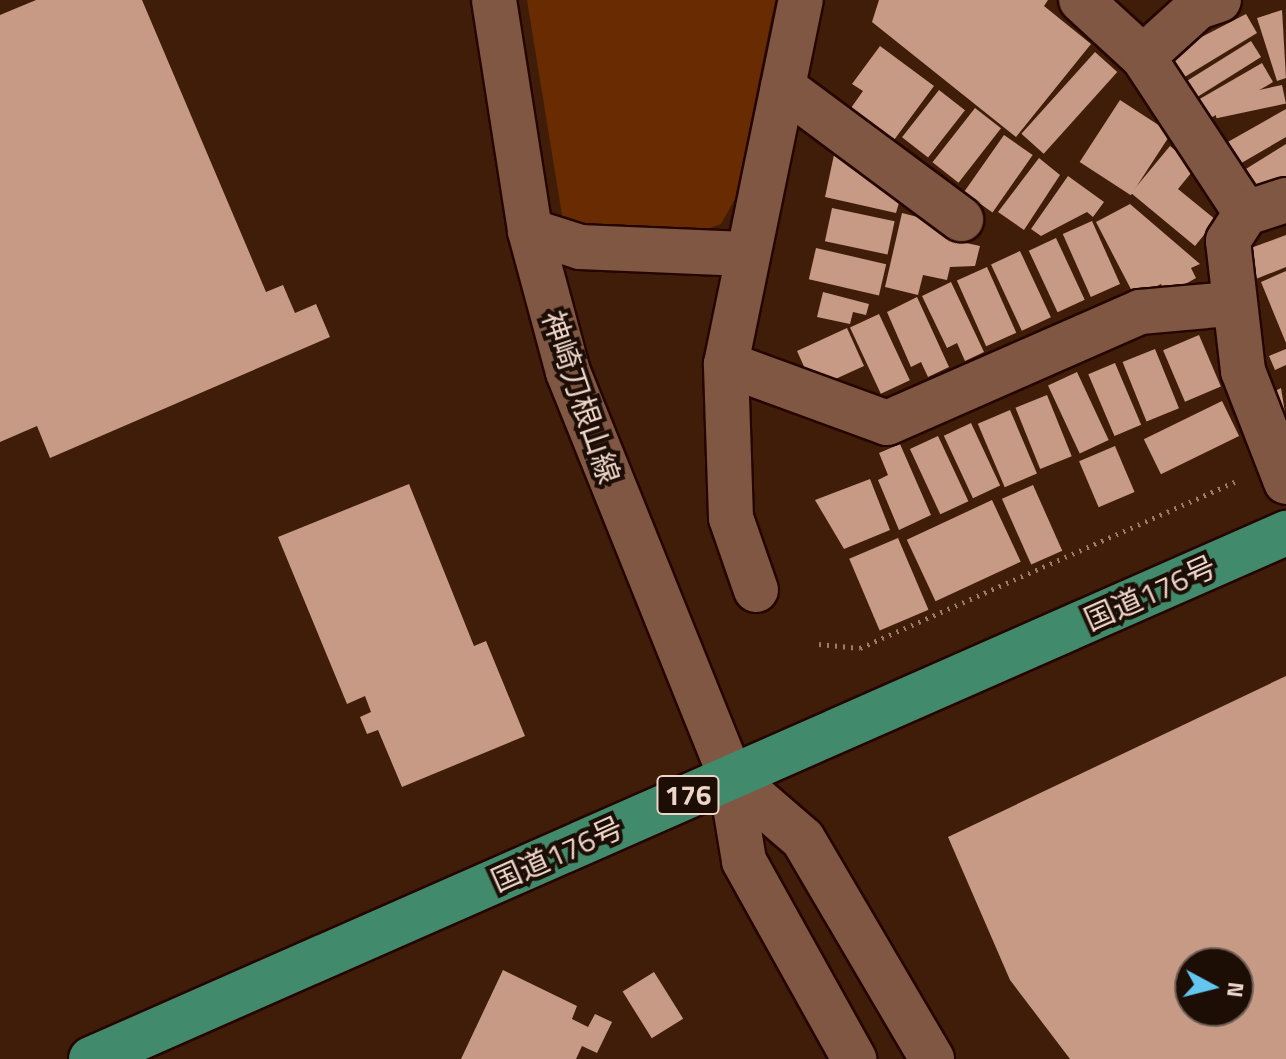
<!DOCTYPE html>
<meta charset="utf-8">
<style>
body{margin:0}
#map{position:relative;width:1286px;height:1059px;overflow:hidden;background:#401d09;font-family:"Titillium Web","Noto Sans JP",sans-serif}
div>[style]{position:absolute}
.green>*{inset:0;background:#692c02}
.building>*{inset:0;background:#c69a84;transform-origin:0 0}
.path>*{height:5px;margin-top:-2.5px;transform-origin:0;background:repeating-linear-gradient(90deg,#997c6c 0 2px,transparent 0 8px)}
.roads{filter:drop-shadow(2px 0 #250500) drop-shadow(-2px 0 #250500) drop-shadow(0 2px #250500) drop-shadow(0 -2px #250500)}
.minor>*{height:44px;margin:-22px;padding:0 22px;transform-origin:22px;border-radius:22px;background:#7f5742}
.tertiary>*{height:44px;margin:-22px;padding:0 22px;transform-origin:22px;border-radius:22px;background:#7f5742}
.trunk>*{height:44px;margin:-22px;padding:0 22px;transform-origin:22px;border-radius:22px;background:#428a6c}
span{translate:-50% -50%;white-space:nowrap;text-align:center;line-height:1.15;-webkit-text-stroke:8px #1c0d05;paint-order:stroke}
.shield-label span{padding:2px 6px;background:#1c0d05;border:2px solid;border-radius:6px;-webkit-text-stroke-width:0}
.shield-label{font-size:28px;color:#edd5ca;font-weight:700}
.street-label{font-size:30px;color:#edd5ca}
.north{position:absolute;left:1174px;top:947px;width:80px;height:80px;box-sizing:border-box;background:#1c0d05;border:2px solid #705d54;border-radius:50%;rotate:97deg;font-size:22px;font-weight:700;line-height:32px;text-align:center;color:#edd5ca}
.north::after{content:'';display:block;margin:auto;width:28px;height:36px;background:#64c5ee;clip-path:polygon(50% 0,100% 100%,50% 72%,0 100%)}
</style>
<div id="map">
<div class="green">
<i style="clip-path:polygon(527px 0,775px 0,735px 199px,721px 224px,702px 231px,573px 230px,563px 221px)"></i>
</div>
<div class="building">
<i style="clip-path:polygon(36px 0,142px 0,266px 292px,283px 285px,295px 313px,316px 304px,330px 337px,50px 458px,37px 426px,0 442px,0 15px)"></i>
<i style="clip-path:polygon(879px 0,1048px 0,1044px 6px,1091px 44px,1016px 137px,872px 22px)"></i>
<i style="clip-path:polygon(1282px 10px,1286px 78px,1277px 81px,1257px 18px)"></i>
<i style="clip-path:polygon(1246px 14px,1257px 33px,1178px 81px,1163px 57px)"></i>
<i style="left:1251px;top:41px;width:19px;height:79px;rotate:58deg"></i>
<i style="clip-path:polygon(880px 46px,934px 86px,894px 140px,851px 108px,863px 91px,852px 84px)"></i>
<i style="left:1095px;top:52px;width:30px;height:110px;rotate:42deg"></i>
<i style="left:1262px;top:63px;width:22px;height:77px;rotate:60deg"></i>
<i style="left:1282px;top:85px;width:19px;height:71px;rotate:78deg"></i>
<i style="left:939px;top:90px;width:33px;height:60px;rotate:38deg"></i>
<i style="left:1120px;top:100px;width:61px;height:74px;rotate:33deg"></i>
<i style="left:975px;top:108px;width:33px;height:69px;rotate:38deg"></i>
<i style="clip-path:polygon(1286px 109px,1286px 137px,1238px 165px,1226px 143px)"></i>
<i style="left:1004px;top:135px;width:35px;height:70px;rotate:35deg"></i>
<i style="clip-path:polygon(1286px 144px,1286px 191px,1256px 198px,1241px 172px)"></i>
<i style="clip-path:polygon(1170px 146px,1196px 167px,1178px 189px,1216px 220px,1195px 246px,1131px 193px)"></i>
<i style="clip-path:polygon(835px 150px,900px 199px,896px 213px,825px 197px)"></i>
<i style="clip-path:polygon(1039px 158px,1060px 175px,1024px 230px,998px 212px)"></i>
<i style="clip-path:polygon(1068px 176px,1104px 202px,1093px 217px,1087px 212px,1041px 236px,1031px 229px)"></i>
<i style="clip-path:polygon(1130px 204px,1200px 264px,1191px 268px,1196px 278px,1166px 295px,1161px 284px,1135px 297px,1096px 222px)"></i>
<i style="left:832px;top:208px;width:64px;height:34px;rotate:12deg"></i>
<i style="clip-path:polygon(902px 213px,933px 221px,931px 227px,950px 231px,948px 239px,980px 246px,975px 266px,950px 267px,947px 280px,923px 275px,918px 295px,885px 287px)"></i>
<i style="left:1092px;top:221px;width:69px;height:32px;rotate:66deg"></i>
<i style="clip-path:polygon(1286px 235px,1286px 267px,1246px 283px,1248px 249px)"></i>
<i style="left:1056px;top:238px;width:68px;height:30px;rotate:65deg"></i>
<i style="left:816px;top:248px;width:72px;height:32px;rotate:13deg"></i>
<i style="left:1020px;top:251px;width:73px;height:32px;rotate:65deg"></i>
<i style="left:987px;top:267px;width:72px;height:33px;rotate:66deg"></i>
<i style="clip-path:polygon(1286px 271px,1286px 343px,1261px 282px)"></i>
<i style="clip-path:polygon(951px 282px,984px 352px,965px 361px,957px 343px,947px 348px,922px 296px)"></i>
<i style="clip-path:polygon(823px 292px,869px 304px,866px 315px,853px 312px,850px 324px,817px 317px)"></i>
<i style="clip-path:polygon(917px 297px,949px 367px,928px 377px,921px 362px,911px 367px,887px 312px)"></i>
<i style="left:879px;top:314px;width:73px;height:32px;rotate:65deg"></i>
<i style="clip-path:polygon(847px 328px,864px 366px,831px 381px,806px 371px,797px 351px)"></i>
<i style="left:1199px;top:335px;width:56px;height:39px;rotate:67deg"></i>
<i style="left:1155px;top:349px;width:64px;height:35px;rotate:68deg"></i>
<i style="clip-path:polygon(1286px 349px,1286px 365px,1275px 370px,1269px 356px)"></i>
<i style="left:1115px;top:363px;width:67px;height:29px;rotate:67deg"></i>
<i style="left:1077px;top:372px;width:75px;height:32px;rotate:65deg"></i>
<i style="clip-path:polygon(1281px 388px,1286px 419px,1281px 421px,1269px 394px)"></i>
<i style="left:1047px;top:395px;width:66px;height:34px;rotate:68deg"></i>
<i style="left:1222px;top:401px;width:39px;height:87px;rotate:64deg"></i>
<i style="left:1010px;top:410px;width:69px;height:35px;rotate:67deg"></i>
<i style="left:971px;top:423px;width:69px;height:30px;rotate:65deg"></i>
<i style="left:938px;top:436px;width:72px;height:31px;rotate:65deg"></i>
<i style="clip-path:polygon(900px 444px,931px 515px,899px 530px,878px 480px,888px 475px,879px 453px)"></i>
<i style="left:1115px;top:446px;width:50px;height:39px;rotate:67deg"></i>
<i style="clip-path:polygon(870px 479px,890px 530px,844px 549px,815px 500px)"></i>
<i style="clip-path:polygon(409px 484px,474px 646px,486px 641px,525px 736px,402px 787px,378px 730px,367px 734px,360px 717px,371px 712px,365px 696px,347px 704px,278px 537px)"></i>
<i style="left:1033px;top:485px;width:72px;height:34px;rotate:66deg"></i>
<i style="left:992px;top:500px;width:68px;height:94px;rotate:65deg"></i>
<i style="left:898px;top:538px;width:78px;height:53px;rotate:67deg"></i>
<i style="clip-path:polygon(evenodd,1286px 676px,1286px 1059px,1070px 1059px,1010px 980px,948px 837px,1286px 676px,1190px 963px,1238px 963px,1238px 1011px,1190px 1011px,1190px 963px)"></i>
<i style="clip-path:polygon(503px 970px,577px 1006px,572px 1019px,588px 1027px,595px 1014px,612px 1022px,597px 1053px,582px 1046px,576px 1059px,461px 1059px)"></i>
<i style="left:654px;top:972px;width:55px;height:37px;rotate:58deg"></i>
</div>
<div class="path">
<i style="left:819px;top:644px;width:41px;rotate:5.6deg"></i>
<i style="left:860px;top:648px;width:410px;rotate:-23.9deg"></i>
</div>
<div class="roads">
<div class="minor">
<i style="left:1081px;top:0;width:84px;rotate:42.6deg"></i>
<i style="left:1143px;top:57px;width:187px;rotate:56.6deg"></i>
<i style="left:1143px;top:57px;width:74px;rotate:-42.3deg"></i>
<i style="left:1198px;top:7px;width:22px;rotate:-18deg"></i>
<i style="left:783px;top:87px;width:222px;rotate:36.6deg"></i>
<i style="left:1286px;top:200px;width:42px;rotate:162deg"></i>
<i style="left:1246px;top:213px;width:33px;rotate:123deg"></i>
<i style="left:1228px;top:241px;width:131px;rotate:83.4deg"></i>
<i style="left:1243px;top:371px;width:119px;rotate:68.8deg"></i>
<i style="left:530px;top:231px;width:52px;rotate:17.7deg"></i>
<i style="left:580px;top:247px;width:165px;rotate:2.4deg"></i>
<i style="left:726px;top:364px;width:171px;rotate:20.1deg"></i>
<i style="left:887px;top:423px;width:276px;rotate:-23.7deg"></i>
<i style="left:1140px;top:312px;width:90px;rotate:-5.1deg"></i>
</div>
<div class="tertiary">
<i style="left:494px;top:0;width:234px;rotate:81.1deg"></i>
<i style="left:530px;top:231px;width:146px;rotate:74.9deg"></i>
<i style="left:568px;top:372px;width:435px;rotate:68.1deg"></i>
<i style="left:730px;top:776px;width:86px;rotate:80.6deg"></i>
<i style="left:744px;top:861px;width:227px;rotate:60.9deg"></i>
<i style="left:756px;top:590px;width:76px;rotate:-109.1deg"></i>
<i style="left:731px;top:518px;width:154px;rotate:-91.9deg"></i>
<i style="left:726px;top:364px;width:372px;rotate:-78.4deg"></i>
<i style="left:730px;top:776px;width:96px;rotate:40.8deg"></i>
<i style="left:803px;top:839px;width:255px;rotate:59.6deg"></i>
</div>
<div class="trunk">
<i style="left:91px;top:1059px;width:1306px;rotate:-23.76deg"></i>
</div>
</div>
<div class="shield-label">
<span style="left:688px;top:795px">176</span>
</div>
<div class="street-label">
<span style="left:581px;top:397px;rotate:71deg">神崎刀根山線</span>
<span style="left:1150px;top:593px;rotate:-24deg">国道176号</span>
<span style="left:557px;top:854px;rotate:-24deg">国道176号</span>
</div>
<div class="north">N</div>
</div>
